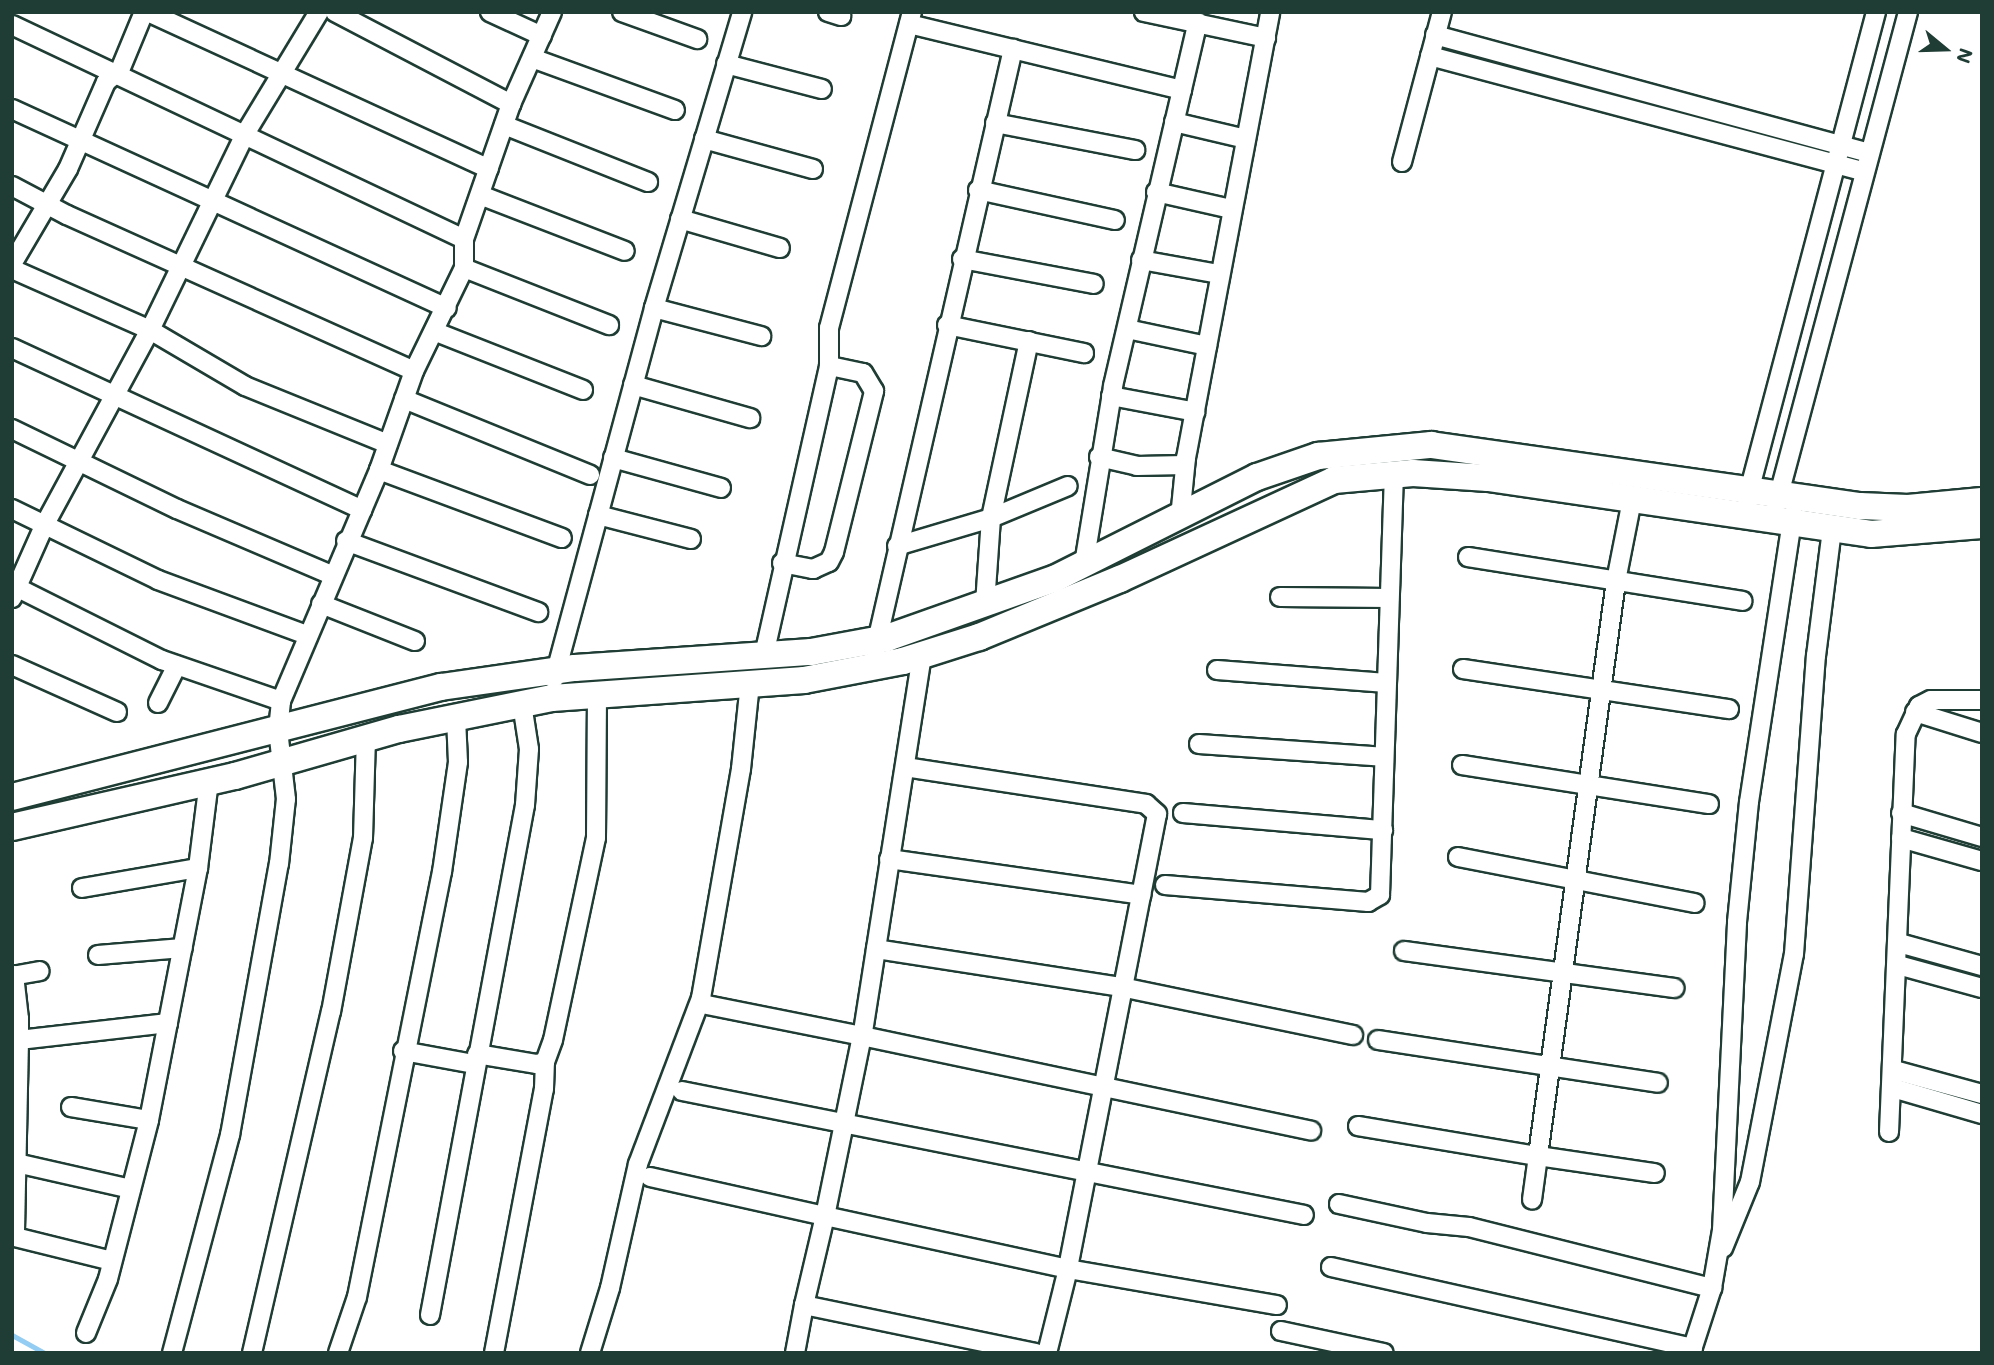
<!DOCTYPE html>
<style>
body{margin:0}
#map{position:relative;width:1994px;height:1365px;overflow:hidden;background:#fff;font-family:Mali,sans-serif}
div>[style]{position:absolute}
.stream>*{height:5px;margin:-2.5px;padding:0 2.5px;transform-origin:2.5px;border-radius:2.5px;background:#93cdf3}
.roads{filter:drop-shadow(2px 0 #1f3d34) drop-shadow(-2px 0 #1f3d34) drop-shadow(0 2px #1f3d34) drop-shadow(0 -2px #1f3d34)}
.minor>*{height:18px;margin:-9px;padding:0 9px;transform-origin:9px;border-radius:9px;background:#fff}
.secondary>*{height:26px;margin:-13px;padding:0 13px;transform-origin:13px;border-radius:13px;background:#fff}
span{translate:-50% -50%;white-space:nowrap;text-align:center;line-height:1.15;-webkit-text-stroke:5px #fff;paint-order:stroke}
.frame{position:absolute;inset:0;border:14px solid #1f3d34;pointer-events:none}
.north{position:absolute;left:1910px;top:14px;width:70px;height:70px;-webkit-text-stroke:5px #fff;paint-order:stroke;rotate:109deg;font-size:19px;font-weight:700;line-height:28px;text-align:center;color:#1f3d34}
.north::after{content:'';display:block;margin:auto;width:24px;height:32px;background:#1f3d34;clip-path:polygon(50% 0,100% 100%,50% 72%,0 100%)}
</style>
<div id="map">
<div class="stream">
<i style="left:12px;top:1335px;width:37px;rotate:29deg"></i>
</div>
<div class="roads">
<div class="minor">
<i style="left:148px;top:12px;width:375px;rotate:24.7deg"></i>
<i style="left:335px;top:12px;width:199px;rotate:27.6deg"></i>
<i style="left:490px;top:12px;width:57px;rotate:24.8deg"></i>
<i style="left:622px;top:12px;width:80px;rotate:19.8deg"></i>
<i style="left:828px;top:12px;width:14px;rotate:17deg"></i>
<i style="left:1144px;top:12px;width:125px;rotate:12deg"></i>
<i style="left:909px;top:24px;width:281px;rotate:13.6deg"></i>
<i style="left:12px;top:25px;width:500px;rotate:25.34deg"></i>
<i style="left:1435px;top:35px;width:449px;rotate:15.2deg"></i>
<i style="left:1430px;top:56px;width:448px;rotate:14.9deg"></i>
<i style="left:532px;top:58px;width:152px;rotate:20deg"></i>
<i style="left:726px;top:64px;width:99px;rotate:14.6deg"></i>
<i style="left:12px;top:109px;width:478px;rotate:24.6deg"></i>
<i style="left:1174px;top:122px;width:74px;rotate:13.3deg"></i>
<i style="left:995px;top:123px;width:143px;rotate:10.9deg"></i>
<i style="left:504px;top:125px;width:155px;rotate:21.6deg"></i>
<i style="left:704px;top:139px;width:113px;rotate:15.4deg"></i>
<i style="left:1402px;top:162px;width:155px;rotate:-75.1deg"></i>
<i style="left:12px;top:186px;width:62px;rotate:27.8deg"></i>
<i style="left:67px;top:215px;width:380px;rotate:24.2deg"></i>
<i style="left:978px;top:190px;width:140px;rotate:12.4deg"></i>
<i style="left:1156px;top:192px;width:77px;rotate:12.8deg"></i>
<i style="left:480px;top:195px;width:155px;rotate:21.1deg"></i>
<i style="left:680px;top:219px;width:104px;rotate:16.2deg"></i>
<i style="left:962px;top:259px;width:134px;rotate:10.7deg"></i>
<i style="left:1141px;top:260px;width:79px;rotate:10.2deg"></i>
<i style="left:12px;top:264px;width:110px;rotate:-59.5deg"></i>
<i style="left:68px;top:169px;width:95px;rotate:-66.4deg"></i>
<i style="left:106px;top:82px;width:18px;rotate:-41deg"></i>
<i style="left:120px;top:70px;width:63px;rotate:-67.5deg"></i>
<i style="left:464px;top:268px;width:156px;rotate:21.5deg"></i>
<i style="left:12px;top:269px;width:151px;rotate:23.8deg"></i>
<i style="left:150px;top:330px;width:110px;rotate:30.5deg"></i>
<i style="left:245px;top:386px;width:154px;rotate:22.1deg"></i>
<i style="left:654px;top:308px;width:111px;rotate:14.7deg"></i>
<i style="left:947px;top:325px;width:140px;rotate:11.6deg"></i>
<i style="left:1127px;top:329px;width:82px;rotate:12deg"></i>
<i style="left:436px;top:332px;width:158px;rotate:21.5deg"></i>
<i style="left:12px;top:348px;width:386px;rotate:24.8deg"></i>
<i style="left:633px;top:385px;width:122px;rotate:15.8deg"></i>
<i style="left:1111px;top:396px;width:86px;rotate:10.7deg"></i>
<i style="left:404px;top:399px;width:201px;rotate:22.2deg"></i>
<i style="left:12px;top:429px;width:183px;rotate:25.9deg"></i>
<i style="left:177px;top:509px;width:168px;rotate:23.1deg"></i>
<i style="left:1099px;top:457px;width:39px;rotate:13deg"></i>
<i style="left:1137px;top:466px;width:48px;rotate:-1.2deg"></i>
<i style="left:613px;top:458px;width:112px;rotate:15.5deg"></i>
<i style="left:379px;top:470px;width:195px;rotate:20.4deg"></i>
<i style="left:1747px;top:499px;width:504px;rotate:-75.16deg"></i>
<i style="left:1632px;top:500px;width:83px;rotate:101.2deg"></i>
<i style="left:1616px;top:581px;width:580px;rotate:97.73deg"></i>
<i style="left:1538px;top:1156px;width:118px;rotate:8.3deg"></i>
<i style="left:1777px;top:502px;width:507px;rotate:-75.03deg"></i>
<i style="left:12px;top:509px;width:162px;rotate:25.9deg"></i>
<i style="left:158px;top:580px;width:159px;rotate:20.3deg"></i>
<i style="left:598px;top:515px;width:96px;rotate:14.5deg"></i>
<i style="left:1180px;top:518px;width:60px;rotate:-84.3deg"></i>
<i style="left:1186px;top:458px;width:454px;rotate:-79.3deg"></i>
<i style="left:346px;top:541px;width:205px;rotate:20.3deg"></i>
<i style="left:897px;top:546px;width:98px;rotate:-16.6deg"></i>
<i style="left:991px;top:518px;width:83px;rotate:-22.6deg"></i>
<i style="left:1468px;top:557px;width:278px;rotate:9.1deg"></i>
<i style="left:782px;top:563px;width:32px;rotate:11deg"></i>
<i style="left:813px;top:569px;width:17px;rotate:-24deg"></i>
<i style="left:829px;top:562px;width:11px;rotate:-63deg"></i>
<i style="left:834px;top:552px;width:166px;rotate:-76deg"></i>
<i style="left:874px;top:391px;width:21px;rotate:-121deg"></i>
<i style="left:863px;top:373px;width:35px;rotate:-168deg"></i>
<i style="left:1084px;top:564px;width:180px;rotate:-80.7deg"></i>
<i style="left:1113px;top:386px;width:374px;rotate:-76.9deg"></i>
<i style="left:12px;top:585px;width:168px;rotate:26.6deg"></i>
<i style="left:162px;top:660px;width:126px;rotate:19deg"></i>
<i style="left:1280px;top:597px;width:109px;rotate:0.5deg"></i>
<i style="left:12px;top:598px;width:81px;rotate:-66deg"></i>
<i style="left:45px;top:524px;width:221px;rotate:-61.6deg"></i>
<i style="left:150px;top:330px;width:218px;rotate:-64.1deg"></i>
<i style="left:245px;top:134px;width:143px;rotate:-58.8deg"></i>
<i style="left:321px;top:604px;width:101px;rotate:21.5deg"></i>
<i style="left:985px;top:604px;width:86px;rotate:-86deg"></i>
<i style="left:991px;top:518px;width:181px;rotate:-77.9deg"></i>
<i style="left:875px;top:650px;width:617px;rotate:-77.07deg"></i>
<i style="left:764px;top:655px;width:296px;rotate:-77.3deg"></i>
<i style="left:829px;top:366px;width:38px;rotate:-90deg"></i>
<i style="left:829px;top:328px;width:327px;rotate:-75.3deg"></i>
<i style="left:922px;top:655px;width:386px;rotate:98.9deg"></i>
<i style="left:862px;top:1036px;width:459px;rotate:11.9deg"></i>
<i style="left:12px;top:665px;width:115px;rotate:24.1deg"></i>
<i style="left:1463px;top:669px;width:269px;rotate:8.6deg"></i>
<i style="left:1217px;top:670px;width:170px;rotate:4.4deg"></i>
<i style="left:554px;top:679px;width:384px;rotate:-74.9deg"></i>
<i style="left:654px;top:308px;width:309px;rotate:-73.4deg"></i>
<i style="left:158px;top:703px;width:42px;rotate:-63.4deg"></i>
<i style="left:1915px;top:712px;width:70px;rotate:17.4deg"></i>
<i style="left:1199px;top:744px;width:184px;rotate:4deg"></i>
<i style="left:1462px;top:765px;width:250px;rotate:9deg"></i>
<i style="left:905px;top:767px;width:244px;rotate:8.7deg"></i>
<i style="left:1146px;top:804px;width:15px;rotate:42deg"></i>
<i style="left:1157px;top:814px;width:464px;rotate:101.1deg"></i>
<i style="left:1068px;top:1269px;width:87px;rotate:104deg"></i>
<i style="left:1183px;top:813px;width:201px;rotate:4.9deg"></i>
<i style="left:1901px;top:813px;width:84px;rotate:16.5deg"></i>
<i style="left:1901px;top:838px;width:84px;rotate:15.9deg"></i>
<i style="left:1458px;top:857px;width:241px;rotate:11deg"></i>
<i style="left:889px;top:859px;width:255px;rotate:8.1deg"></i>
<i style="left:1165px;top:885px;width:204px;rotate:4.8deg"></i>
<i style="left:1368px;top:902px;width:14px;rotate:-30deg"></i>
<i style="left:1380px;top:895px;width:420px;rotate:-88.1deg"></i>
<i style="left:82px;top:888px;width:118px;rotate:-9.8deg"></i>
<i style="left:1899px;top:943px;width:86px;rotate:15.5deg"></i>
<i style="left:876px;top:949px;width:248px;rotate:8.8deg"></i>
<i style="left:1121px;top:987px;width:237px;rotate:11.7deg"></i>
<i style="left:1404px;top:951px;width:273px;rotate:7.8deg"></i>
<i style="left:98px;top:955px;width:85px;rotate:-4.7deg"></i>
<i style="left:1898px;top:965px;width:87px;rotate:15.3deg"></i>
<i style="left:14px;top:975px;width:44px;rotate:83.5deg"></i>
<i style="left:12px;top:976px;width:28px;rotate:-10deg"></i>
<i style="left:12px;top:1019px;width:7px"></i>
<i style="left:19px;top:1019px;width:21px;rotate:90deg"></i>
<i style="left:19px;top:1040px;width:150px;rotate:-6.5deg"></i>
<i style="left:19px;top:1040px;width:197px;rotate:91.2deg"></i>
<i style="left:15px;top:1237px;width:100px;rotate:13.9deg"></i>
<i style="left:1378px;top:1040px;width:283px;rotate:8.7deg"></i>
<i style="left:403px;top:1051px;width:72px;rotate:10.4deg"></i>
<i style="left:477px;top:1054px;width:61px;rotate:9.5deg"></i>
<i style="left:537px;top:1064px;width:8px;rotate:-14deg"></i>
<i style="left:545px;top:1062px;width:23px;rotate:-70deg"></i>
<i style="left:553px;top:1040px;width:207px;rotate:-78deg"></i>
<i style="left:596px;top:838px;width:144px;rotate:-89.6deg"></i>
<i style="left:1894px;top:1070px;width:91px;rotate:15.3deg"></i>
<i style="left:1893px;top:1088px;width:93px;rotate:16.3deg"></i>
<i style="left:682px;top:1091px;width:634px;rotate:11.27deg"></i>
<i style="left:71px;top:1107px;width:79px;rotate:9.5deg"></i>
<i style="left:1358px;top:1126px;width:182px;rotate:9.5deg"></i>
<i style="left:1538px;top:1156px;width:44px;rotate:97.8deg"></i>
<i style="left:1889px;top:1132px;width:398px;rotate:-87.6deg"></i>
<i style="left:1906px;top:734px;width:31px;rotate:-65deg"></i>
<i style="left:1919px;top:706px;width:13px;rotate:-27deg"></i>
<i style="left:1931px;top:700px;width:51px"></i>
<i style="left:12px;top:1162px;width:122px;rotate:12.8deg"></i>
<i style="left:650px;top:1177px;width:179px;rotate:12.6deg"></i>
<i style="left:825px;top:1216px;width:184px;rotate:-78.4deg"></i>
<i style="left:862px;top:1036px;width:158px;rotate:-168.7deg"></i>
<i style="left:1339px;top:1204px;width:90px;rotate:12.2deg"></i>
<i style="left:1427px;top:1223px;width:42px;rotate:5.4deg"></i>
<i style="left:1469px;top:1227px;width:251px;rotate:14.1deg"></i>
<i style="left:1723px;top:1248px;width:71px;rotate:-67.8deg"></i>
<i style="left:1750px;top:1182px;width:232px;rotate:-79.1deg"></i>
<i style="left:1794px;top:954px;width:299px;rotate:-85.8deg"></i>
<i style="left:1816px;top:656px;width:128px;rotate:-82.8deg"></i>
<i style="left:1331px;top:1267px;width:371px;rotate:12.6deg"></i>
<i style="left:430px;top:1315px;width:519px;rotate:-79.45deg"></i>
<i style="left:525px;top:805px;width:56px;rotate:-85.9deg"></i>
<i style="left:529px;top:749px;width:46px;rotate:-98.8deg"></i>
<i style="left:1281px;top:1331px;width:105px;rotate:12.1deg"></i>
<i style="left:86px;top:1333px;width:58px;rotate:-67.8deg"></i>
<i style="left:108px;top:1279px;width:164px;rotate:-75.5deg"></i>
<i style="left:149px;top:1120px;width:257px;rotate:-79deg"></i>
<i style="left:198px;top:868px;width:88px;rotate:-82.8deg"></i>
<i style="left:172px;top:1353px;width:226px;rotate:-75.1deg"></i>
<i style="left:230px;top:1135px;width:275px;rotate:-79.8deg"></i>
<i style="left:279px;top:864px;width:65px;rotate:-83.9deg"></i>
<i style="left:286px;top:799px;width:69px;rotate:-96.6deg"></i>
<i style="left:278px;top:730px;width:29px;rotate:-84deg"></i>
<i style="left:281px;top:701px;width:251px;rotate:-67deg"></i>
<i style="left:379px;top:470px;width:105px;rotate:-70.5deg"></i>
<i style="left:414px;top:371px;width:114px;rotate:-64.1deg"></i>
<i style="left:464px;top:268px;width:29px;rotate:-90deg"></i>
<i style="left:464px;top:239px;width:143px;rotate:-70.8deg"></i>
<i style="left:511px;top:104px;width:101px;rotate:-66deg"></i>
<i style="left:252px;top:1353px;width:350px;rotate:-77deg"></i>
<i style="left:331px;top:1012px;width:177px;rotate:-79.6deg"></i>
<i style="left:363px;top:838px;width:99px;rotate:-88.3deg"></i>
<i style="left:338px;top:1353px;width:59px;rotate:-71.3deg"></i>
<i style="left:357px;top:1297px;width:433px;rotate:-78.7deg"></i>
<i style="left:442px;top:872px;width:111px;rotate:-81.7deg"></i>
<i style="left:458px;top:762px;width:44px;rotate:-92.6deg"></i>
<i style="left:494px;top:1353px;width:269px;rotate:-79.3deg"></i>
<i style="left:544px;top:1089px;width:27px;rotate:-88deg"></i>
<i style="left:590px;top:1353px;width:68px;rotate:-72.9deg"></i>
<i style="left:610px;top:1288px;width:127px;rotate:-77.3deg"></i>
<i style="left:638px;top:1164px;width:178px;rotate:-69.2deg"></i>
<i style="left:701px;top:998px;width:232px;rotate:-80.1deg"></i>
<i style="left:741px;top:769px;width:86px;rotate:-84deg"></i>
<i style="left:795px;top:1353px;width:49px;rotate:-79.4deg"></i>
<i style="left:1036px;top:1353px;width:237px;rotate:-168.3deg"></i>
<i style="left:804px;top:1305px;width:91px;rotate:-76.7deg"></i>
<i style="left:825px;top:1216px;width:249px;rotate:12.3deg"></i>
<i style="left:1068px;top:1269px;width:212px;rotate:9.8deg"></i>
<i style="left:1691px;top:1353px;width:68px;rotate:-72.1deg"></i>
<i style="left:1712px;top:1288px;width:59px;rotate:-80.2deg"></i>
<i style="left:1722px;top:1230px;width:308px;rotate:-87.2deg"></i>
<i style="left:1737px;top:922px;width:121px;rotate:-84.3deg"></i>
<i style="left:1749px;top:802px;width:291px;rotate:-81.3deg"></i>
</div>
<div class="secondary">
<i style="left:12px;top:797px;width:443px;rotate:-14.4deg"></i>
<i style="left:441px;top:687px;width:135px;rotate:-8.1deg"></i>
<i style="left:575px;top:668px;width:237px;rotate:-3.9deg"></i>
<i style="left:811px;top:652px;width:77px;rotate:-10.4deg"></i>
<i style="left:887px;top:638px;width:177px;rotate:-19.5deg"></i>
<i style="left:1054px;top:579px;width:227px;rotate:-26.7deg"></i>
<i style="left:1257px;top:477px;width:65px;rotate:-19deg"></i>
<i style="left:1318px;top:456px;width:114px;rotate:-5.6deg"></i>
<i style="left:1431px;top:445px;width:433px;rotate:8.1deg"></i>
<i style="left:1860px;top:506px;width:48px;rotate:2.4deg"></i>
<i style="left:1908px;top:508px;width:74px;rotate:-5.4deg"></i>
<i style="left:12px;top:827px;width:229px;rotate:-12.9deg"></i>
<i style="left:235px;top:776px;width:171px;rotate:-16deg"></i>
<i style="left:399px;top:729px;width:156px;rotate:-11.5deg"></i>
<i style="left:552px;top:698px;width:253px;rotate:-4.1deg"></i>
<i style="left:804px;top:680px;width:101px;rotate:-10.9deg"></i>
<i style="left:903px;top:661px;width:80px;rotate:-17.5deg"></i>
<i style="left:979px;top:637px;width:152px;rotate:-22.4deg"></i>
<i style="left:1120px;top:579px;width:236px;rotate:-24.8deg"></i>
<i style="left:1334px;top:480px;width:79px;rotate:-5.1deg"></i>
<i style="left:1413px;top:473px;width:75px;rotate:3.8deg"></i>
<i style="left:1488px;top:478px;width:387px;rotate:8.3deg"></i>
<i style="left:1871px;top:534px;width:111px;rotate:-4.6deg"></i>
</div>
</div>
<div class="frame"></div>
<div class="north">N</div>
</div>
